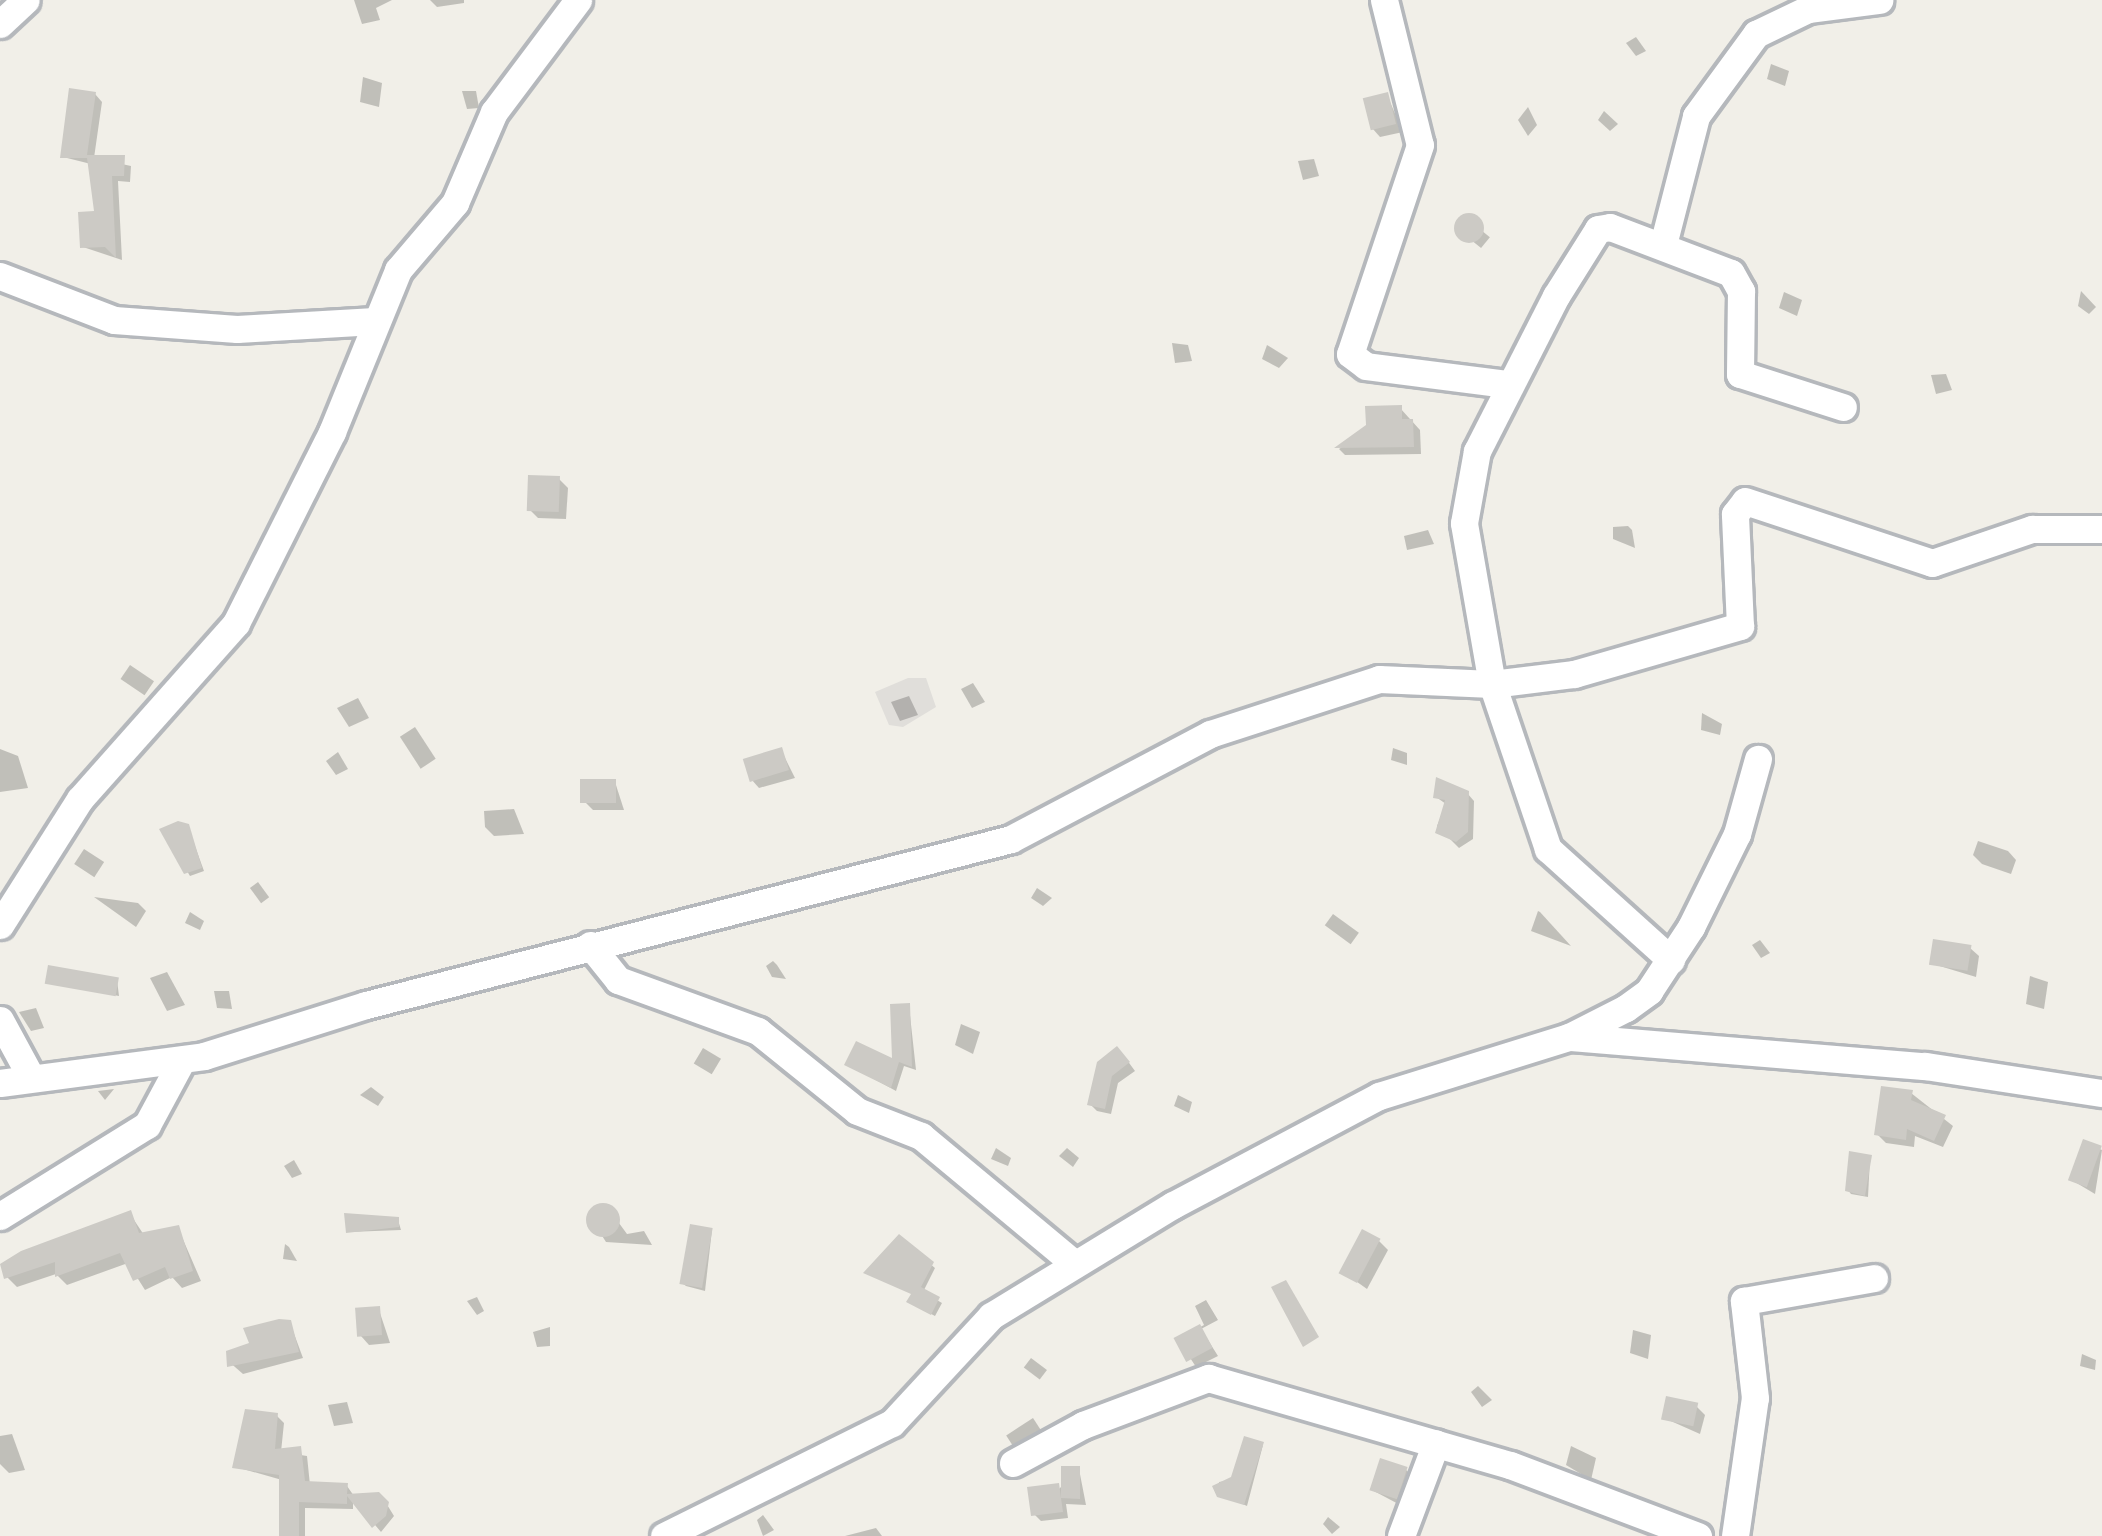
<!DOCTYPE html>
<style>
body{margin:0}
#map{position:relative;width:2102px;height:1536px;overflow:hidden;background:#f1efe8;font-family:"Golos Text",sans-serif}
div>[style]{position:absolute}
.industrial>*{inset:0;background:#e0deda}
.shadow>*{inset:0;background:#0003;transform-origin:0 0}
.building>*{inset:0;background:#cccac5;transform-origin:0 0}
.round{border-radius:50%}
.roads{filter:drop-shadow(3px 0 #b5b8bc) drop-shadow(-3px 0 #b5b8bc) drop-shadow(0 3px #b5b8bc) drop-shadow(0 -3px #b5b8bc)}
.minor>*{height:27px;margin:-13.5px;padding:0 13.5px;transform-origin:13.5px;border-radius:13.5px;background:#fff}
span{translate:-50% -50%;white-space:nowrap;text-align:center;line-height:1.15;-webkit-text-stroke:10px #fff;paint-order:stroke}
</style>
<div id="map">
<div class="industrial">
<i style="clip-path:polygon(908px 678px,926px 678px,936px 707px,903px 727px,889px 725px,875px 692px)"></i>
</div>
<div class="shadow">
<i style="clip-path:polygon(354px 0,392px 0,376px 8px,380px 20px,362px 24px)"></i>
<i style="clip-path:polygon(430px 0,464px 0,464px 3px,437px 7px)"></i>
<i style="clip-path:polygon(1636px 37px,1646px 51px,1636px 56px,1626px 43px)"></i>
<i style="clip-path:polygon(1771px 64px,1789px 71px,1785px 86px,1767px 79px)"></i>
<i style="clip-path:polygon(363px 77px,382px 83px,379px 107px,360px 102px)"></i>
<i style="clip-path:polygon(462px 91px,476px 91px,479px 108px,467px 109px)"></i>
<i style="clip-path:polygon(95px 94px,102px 102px,94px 158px,131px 166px,130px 182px,118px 181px,122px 260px,83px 247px,98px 214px,91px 164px,63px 157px)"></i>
<i style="clip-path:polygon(1387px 95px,1403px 132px,1380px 137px,1372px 128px)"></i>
<i style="clip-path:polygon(1528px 107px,1537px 125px,1528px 136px,1518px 120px)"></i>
<i style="clip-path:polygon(1604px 111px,1618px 124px,1610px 131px,1598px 120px)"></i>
<i style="clip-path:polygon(1314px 159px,1319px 176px,1303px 180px,1298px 161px)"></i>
<i style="left:1465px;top:217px;width:32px;height:14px;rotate:39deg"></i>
<i style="clip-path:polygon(2081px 291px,2096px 307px,2089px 314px,2078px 306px)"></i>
<i style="clip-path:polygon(1784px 292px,1802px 300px,1797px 316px,1779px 308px)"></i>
<i style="clip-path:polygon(1172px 343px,1188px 345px,1192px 361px,1175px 363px)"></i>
<i style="clip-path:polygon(1267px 345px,1288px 358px,1279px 368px,1262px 359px)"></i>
<i style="clip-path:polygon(1946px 374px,1952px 390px,1936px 394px,1931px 375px)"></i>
<i style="clip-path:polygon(1400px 408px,1420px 430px,1421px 454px,1345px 455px,1339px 449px)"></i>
<i style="clip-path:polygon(559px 479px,568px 488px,566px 519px,538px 518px,529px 509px)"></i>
<i style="clip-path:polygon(1628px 526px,1632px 530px,1635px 548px,1613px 539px,1613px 527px)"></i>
<i style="clip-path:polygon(1428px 530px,1434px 544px,1407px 550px,1404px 536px)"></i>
<i style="left:130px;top:665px;width:29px;height:17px;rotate:34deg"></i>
<i style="clip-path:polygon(973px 683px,985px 702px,972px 708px,961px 689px)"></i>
<i style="clip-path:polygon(909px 696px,918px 715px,900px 721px,891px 702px)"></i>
<i style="clip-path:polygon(358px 698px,369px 718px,349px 727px,337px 708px)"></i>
<i style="clip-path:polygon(1702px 713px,1722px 724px,1720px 735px,1701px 730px)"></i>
<i style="left:415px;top:727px;width:38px;height:18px;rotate:57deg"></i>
<i style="clip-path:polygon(1393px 748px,1407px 753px,1407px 765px,1391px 760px)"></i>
<i style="clip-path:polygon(0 749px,18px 756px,28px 788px,0 792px)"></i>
<i style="clip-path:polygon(781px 750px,795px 778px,759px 788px,751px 779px)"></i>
<i style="clip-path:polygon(338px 752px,348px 769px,336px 775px,326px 761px)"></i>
<i style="clip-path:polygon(615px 782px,624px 810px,593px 810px,584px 801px)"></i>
<i style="clip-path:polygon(1467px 793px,1474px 801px,1473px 839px,1459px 848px,1437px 826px,1446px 804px,1436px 797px)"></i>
<i style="clip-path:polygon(514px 809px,524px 834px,494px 836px,485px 827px,484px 811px)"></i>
<i style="clip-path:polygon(188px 827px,204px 871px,190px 876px,163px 831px)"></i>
<i style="clip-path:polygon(1978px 841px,2008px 851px,2016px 860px,2011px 874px,1982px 864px,1973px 855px)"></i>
<i style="left:84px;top:849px;width:24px;height:18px;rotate:33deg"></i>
<i style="left:258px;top:882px;width:19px;height:10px;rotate:54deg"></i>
<i style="clip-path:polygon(1037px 888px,1052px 898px,1043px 906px,1031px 898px)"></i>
<i style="clip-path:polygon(94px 897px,138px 903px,146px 911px,136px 927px)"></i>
<i style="clip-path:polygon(1538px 911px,1540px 912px,1571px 946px,1531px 931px)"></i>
<i style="clip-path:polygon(190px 912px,204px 921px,200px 930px,185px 923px)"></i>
<i style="left:1333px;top:914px;width:32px;height:14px;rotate:36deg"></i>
<i style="clip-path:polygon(1760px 940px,1770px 953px,1761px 958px,1752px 945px)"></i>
<i style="clip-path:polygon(1970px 948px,1979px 956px,1976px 977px,1933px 964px)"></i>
<i style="clip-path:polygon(773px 961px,777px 965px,786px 979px,772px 977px,766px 966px)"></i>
<i style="clip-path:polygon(167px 972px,185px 1005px,167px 1011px,150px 978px)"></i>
<i style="clip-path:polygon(2030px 976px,2048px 982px,2044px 1009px,2026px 1004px)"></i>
<i style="clip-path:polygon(117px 980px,119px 996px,48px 983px)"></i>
<i style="clip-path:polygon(214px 991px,229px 991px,232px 1009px,217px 1008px)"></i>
<i style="clip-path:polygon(909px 1006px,916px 1070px,904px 1066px,896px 1091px,847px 1064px,895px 1063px)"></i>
<i style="clip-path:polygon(36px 1008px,44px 1028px,31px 1031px,19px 1012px)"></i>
<i style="clip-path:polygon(961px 1024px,980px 1032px,973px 1054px,955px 1045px)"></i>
<i style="left:703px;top:1048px;width:21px;height:18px;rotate:31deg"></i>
<i style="clip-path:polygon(1124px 1056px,1135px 1071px,1118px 1083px,1111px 1114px,1097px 1111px,1090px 1104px)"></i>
<i style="clip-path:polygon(371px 1087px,384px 1097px,378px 1106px,360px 1095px)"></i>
<i style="clip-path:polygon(114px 1089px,105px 1100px,98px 1091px)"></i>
<i style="clip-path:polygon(1911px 1093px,1953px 1126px,1943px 1147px,1915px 1136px,1914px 1147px,1886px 1143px,1877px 1134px)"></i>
<i style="clip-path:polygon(1178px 1095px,1192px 1102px,1189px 1113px,1174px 1106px)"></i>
<i style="clip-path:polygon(2085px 1143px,2102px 1150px,2095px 1194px,2070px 1179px)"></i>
<i style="clip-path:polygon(996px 1148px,1011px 1158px,1008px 1166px,991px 1159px)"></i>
<i style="clip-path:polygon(1067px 1148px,1079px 1158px,1073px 1167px,1059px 1156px)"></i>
<i style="clip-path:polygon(1870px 1158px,1868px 1197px,1851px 1194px,1848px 1190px)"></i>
<i style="clip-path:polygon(294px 1160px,302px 1174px,292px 1178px,284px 1166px)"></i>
<i style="clip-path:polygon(608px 1208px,627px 1234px,644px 1231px,652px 1245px,606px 1242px,590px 1217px)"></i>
<i style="clip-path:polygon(130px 1214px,144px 1235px,178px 1228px,201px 1281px,182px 1288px,172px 1277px,145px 1290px,128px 1263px,67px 1285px,56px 1274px,17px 1287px,7px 1277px)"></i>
<i style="clip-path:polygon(398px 1220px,401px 1230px,349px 1232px)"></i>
<i style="clip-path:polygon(712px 1230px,705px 1291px,686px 1286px,682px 1283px)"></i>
<i style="clip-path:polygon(899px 1238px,935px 1268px,923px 1292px,942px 1303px,935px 1316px,914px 1305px)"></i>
<i style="clip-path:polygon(1379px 1241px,1388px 1250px,1367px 1289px,1343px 1272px)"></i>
<i style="clip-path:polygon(285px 1244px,289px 1247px,297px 1261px,283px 1259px)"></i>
<i style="clip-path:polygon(477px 1297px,484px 1311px,477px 1315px,467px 1301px)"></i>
<i style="clip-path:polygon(1206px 1300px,1218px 1320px,1201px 1329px,1218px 1356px,1196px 1367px,1178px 1339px,1204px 1325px,1195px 1306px)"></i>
<i style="clip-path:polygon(379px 1310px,390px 1343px,369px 1345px,361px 1336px)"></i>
<i style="clip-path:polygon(290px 1323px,303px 1358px,243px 1374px,227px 1360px)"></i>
<i style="clip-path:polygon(550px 1327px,550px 1346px,537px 1347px,533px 1332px)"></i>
<i style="clip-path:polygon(1633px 1330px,1651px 1335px,1648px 1359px,1630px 1353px)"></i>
<i style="clip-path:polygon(2082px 1354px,2096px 1360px,2095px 1370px,2080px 1366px)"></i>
<i style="left:1031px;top:1358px;width:20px;height:12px;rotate:37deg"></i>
<i style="clip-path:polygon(1478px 1386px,1492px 1400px,1482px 1407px,1471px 1392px)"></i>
<i style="clip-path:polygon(347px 1402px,353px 1423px,334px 1426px,328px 1405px)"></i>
<i style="clip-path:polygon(1696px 1406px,1705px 1415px,1700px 1434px,1664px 1418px)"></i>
<i style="clip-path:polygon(277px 1416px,284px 1423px,281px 1452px,307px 1456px,310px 1485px,347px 1486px,354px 1496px,386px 1503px,394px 1516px,381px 1532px,353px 1499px,353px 1509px,305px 1508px,305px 1536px,282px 1536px,282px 1480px,236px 1467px)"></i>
<i style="left:1033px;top:1418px;width:17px;height:32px;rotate:57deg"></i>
<i style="clip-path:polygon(12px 1434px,25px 1470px,9px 1473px,0 1464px,0 1436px)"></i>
<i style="clip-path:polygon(1263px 1445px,1247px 1506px,1220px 1494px,1219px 1482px,1234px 1480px)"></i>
<i style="clip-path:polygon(1571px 1446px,1596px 1458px,1591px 1480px,1566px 1465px)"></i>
<i style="clip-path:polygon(1079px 1469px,1086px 1505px,1066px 1504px,1068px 1518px,1041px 1521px,1034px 1514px)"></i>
<i style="clip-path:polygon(1406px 1470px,1415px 1478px,1404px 1507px,1372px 1490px)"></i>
<i style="clip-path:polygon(763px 1515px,774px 1530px,763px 1536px,757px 1520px)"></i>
<i style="clip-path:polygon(1328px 1517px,1340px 1527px,1332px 1534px,1323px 1524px)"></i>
<i style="clip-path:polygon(876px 1528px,882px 1536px,845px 1536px)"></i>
</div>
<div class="building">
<i style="clip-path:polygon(69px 88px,96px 92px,87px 155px,125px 155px,124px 176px,112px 176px,116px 258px,105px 247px,80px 248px,78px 212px,94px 211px,87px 158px,60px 158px)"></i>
<i style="left:1388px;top:92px;width:33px;height:26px;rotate:76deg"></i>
<i class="round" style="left:1454px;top:213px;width:30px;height:30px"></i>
<i style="clip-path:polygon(1402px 405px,1402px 419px,1413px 419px,1414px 447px,1334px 448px,1366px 425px,1365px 406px)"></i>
<i style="left:528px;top:475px;width:32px;height:36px;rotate:2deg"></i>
<i style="left:782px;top:747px;width:24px;height:41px;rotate:73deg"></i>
<i style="clip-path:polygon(1436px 777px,1469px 791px,1468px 832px,1456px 842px,1435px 833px,1445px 800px,1433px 798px)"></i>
<i style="left:580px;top:779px;width:36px;height:24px"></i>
<i style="clip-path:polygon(178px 821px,189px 824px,202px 868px,184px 874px,159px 829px)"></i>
<i style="left:1933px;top:939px;width:39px;height:26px;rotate:9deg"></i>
<i style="left:48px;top:965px;width:72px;height:19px;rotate:10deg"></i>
<i style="clip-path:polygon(910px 1003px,912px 1067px,899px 1062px,891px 1088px,844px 1065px,856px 1041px,892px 1058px,890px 1004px)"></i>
<i style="clip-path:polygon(1117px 1046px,1130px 1062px,1112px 1076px,1105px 1109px,1087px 1105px,1097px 1062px)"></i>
<i style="clip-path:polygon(1881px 1086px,1913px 1090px,1911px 1100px,1946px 1115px,1934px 1141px,1907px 1129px,1906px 1140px,1874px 1135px)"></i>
<i style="left:2083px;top:1139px;width:20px;height:44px;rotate:20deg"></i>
<i style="clip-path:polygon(1849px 1151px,1872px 1155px,1865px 1196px,1845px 1191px)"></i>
<i class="round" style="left:586px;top:1203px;width:34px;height:34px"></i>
<i style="clip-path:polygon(131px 1210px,139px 1233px,179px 1225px,193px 1271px,170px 1279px,165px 1267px,133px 1281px,120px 1253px,55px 1277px,55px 1262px,4px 1279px,0 1264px,21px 1251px)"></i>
<i style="clip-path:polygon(344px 1213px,399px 1217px,399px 1227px,346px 1233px)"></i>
<i style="left:690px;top:1224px;width:23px;height:61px;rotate:10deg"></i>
<i style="left:1362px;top:1229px;width:21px;height:50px;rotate:28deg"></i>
<i style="clip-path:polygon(899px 1234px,934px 1262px,921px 1287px,940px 1297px,931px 1315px,906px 1302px,911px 1294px,863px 1273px)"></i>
<i style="clip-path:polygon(1286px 1280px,1319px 1337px,1303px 1347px,1271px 1287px)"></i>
<i style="left:380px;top:1306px;width:29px;height:25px;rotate:86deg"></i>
<i style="clip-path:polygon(279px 1319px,291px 1320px,299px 1352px,227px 1367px,226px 1351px,249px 1343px,243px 1328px)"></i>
<i style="left:1200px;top:1324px;width:27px;height:30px;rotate:62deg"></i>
<i style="left:1666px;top:1396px;width:33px;height:24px;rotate:12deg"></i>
<i style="clip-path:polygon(245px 1409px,278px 1413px,275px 1449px,301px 1446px,305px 1481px,348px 1483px,347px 1494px,379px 1492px,389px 1502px,386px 1516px,372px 1528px,347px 1496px,347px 1504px,299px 1502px,299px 1536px,279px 1536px,279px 1475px,232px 1468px)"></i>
<i style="clip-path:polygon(1244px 1436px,1264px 1442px,1244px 1505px,1217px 1497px,1212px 1486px,1231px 1477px)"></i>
<i style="left:1380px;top:1458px;width:29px;height:34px;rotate:18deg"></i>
<i style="clip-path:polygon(1061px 1466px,1080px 1466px,1080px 1499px,1061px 1498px,1063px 1512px,1031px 1516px,1027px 1487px,1059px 1483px,1061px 1498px)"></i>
</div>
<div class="roads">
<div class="minor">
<i style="left:1384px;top:0;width:149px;rotate:76.1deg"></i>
<i style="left:1420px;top:145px;width:220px;rotate:108.5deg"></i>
<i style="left:1350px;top:354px;width:20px;rotate:37deg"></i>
<i style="left:1366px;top:366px;width:142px;rotate:7.3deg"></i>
<i style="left:0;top:24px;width:35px;rotate:-43deg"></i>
<i style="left:1664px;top:241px;width:129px;rotate:-75.6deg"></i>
<i style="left:1696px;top:116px;width:102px;rotate:-53.8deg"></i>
<i style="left:1756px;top:34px;width:58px;rotate:-25.7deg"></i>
<i style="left:1808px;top:9px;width:72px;rotate:-7.2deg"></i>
<i style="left:0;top:276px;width:122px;rotate:21.1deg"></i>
<i style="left:114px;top:320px;width:123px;rotate:4.2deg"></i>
<i style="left:237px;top:329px;width:138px;rotate:-3.3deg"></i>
<i style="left:0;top:925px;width:149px;rotate:-57.6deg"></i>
<i style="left:80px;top:799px;width:235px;rotate:-48.4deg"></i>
<i style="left:236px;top:623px;width:214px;rotate:-63.3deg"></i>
<i style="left:332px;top:432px;width:175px;rotate:-67.8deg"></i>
<i style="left:398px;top:270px;width:88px;rotate:-49.6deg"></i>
<i style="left:455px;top:203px;width:99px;rotate:-66.8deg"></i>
<i style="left:494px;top:112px;width:140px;rotate:-53.1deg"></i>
<i style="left:590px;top:945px;width:45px;rotate:51.3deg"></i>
<i style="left:618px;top:980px;width:149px;rotate:20deg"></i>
<i style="left:758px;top:1031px;width:127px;rotate:38.9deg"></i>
<i style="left:857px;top:1111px;width:69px;rotate:21.3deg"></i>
<i style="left:921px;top:1136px;width:197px;rotate:39.8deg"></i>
<i style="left:1671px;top:960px;width:166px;rotate:-137.9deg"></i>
<i style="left:1548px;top:849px;width:174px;rotate:-108.7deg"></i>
<i style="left:1492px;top:684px;width:163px;rotate:-99.9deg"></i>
<i style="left:1464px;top:523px;width:73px;rotate:-79.8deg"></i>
<i style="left:1477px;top:451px;width:174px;rotate:-63deg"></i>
<i style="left:1556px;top:296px;width:79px;rotate:-57.9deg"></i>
<i style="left:1598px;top:229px;width:12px;rotate:-9deg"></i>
<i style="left:1610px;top:227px;width:129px;rotate:20.8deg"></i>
<i style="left:1731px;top:273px;width:21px;rotate:61deg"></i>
<i style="left:1741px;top:291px;width:83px;rotate:90.7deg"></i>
<i style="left:1740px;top:374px;width:108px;rotate:17.8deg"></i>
<i style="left:0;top:1020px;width:65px;rotate:61.5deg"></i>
<i style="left:1569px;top:1037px;width:357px;rotate:4.7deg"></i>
<i style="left:1925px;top:1066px;width:179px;rotate:8.7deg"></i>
<i style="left:0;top:1083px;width:206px;rotate:-7.5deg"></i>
<i style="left:204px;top:1056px;width:170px;rotate:-17.5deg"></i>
<i style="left:366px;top:1005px;width:666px;rotate:-14.43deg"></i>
<i style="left:1011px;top:839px;width:225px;rotate:-27.8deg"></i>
<i style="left:1210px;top:734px;width:178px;rotate:-18deg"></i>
<i style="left:1379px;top:679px;width:113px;rotate:2.5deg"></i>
<i style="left:1492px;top:684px;width:83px;rotate:-7deg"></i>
<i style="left:1574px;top:674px;width:173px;rotate:-16.1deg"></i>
<i style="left:1740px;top:626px;width:112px;rotate:-92.6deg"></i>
<i style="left:1735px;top:514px;width:16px;rotate:-52deg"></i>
<i style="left:1745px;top:501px;width:197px;rotate:18.3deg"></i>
<i style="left:1932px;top:563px;width:106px;rotate:-18.8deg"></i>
<i style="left:2032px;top:529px;width:70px"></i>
<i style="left:0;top:1216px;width:173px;rotate:-31.8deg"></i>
<i style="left:147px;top:1125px;width:74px;rotate:-61.7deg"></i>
<i style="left:1013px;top:1463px;width:80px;rotate:-28.5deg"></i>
<i style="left:1083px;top:1425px;width:134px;rotate:-20.6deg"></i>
<i style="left:1208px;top:1378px;width:314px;rotate:16.1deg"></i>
<i style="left:1510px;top:1465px;width:201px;rotate:20.7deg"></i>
<i style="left:664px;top:1536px;width:254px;rotate:-26.4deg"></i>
<i style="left:892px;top:1423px;width:146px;rotate:-47.2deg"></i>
<i style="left:991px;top:1316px;width:213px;rotate:-31.4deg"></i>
<i style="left:1173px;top:1205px;width:233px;rotate:-27.9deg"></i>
<i style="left:1379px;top:1096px;width:199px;rotate:-17.3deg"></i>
<i style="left:1569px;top:1037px;width:64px;rotate:-27deg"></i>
<i style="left:1626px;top:1008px;width:29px;rotate:-36deg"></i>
<i style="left:1649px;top:991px;width:77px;rotate:-56.7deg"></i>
<i style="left:1691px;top:927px;width:104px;rotate:-63.7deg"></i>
<i style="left:1737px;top:834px;width:78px;rotate:-74.4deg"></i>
<i style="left:1401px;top:1536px;width:99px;rotate:-69.4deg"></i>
<i style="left:1735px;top:1536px;width:139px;rotate:-81.8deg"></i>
<i style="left:1755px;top:1398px;width:98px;rotate:-96.5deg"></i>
<i style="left:1744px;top:1301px;width:132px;rotate:-10deg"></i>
</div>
</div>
</div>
